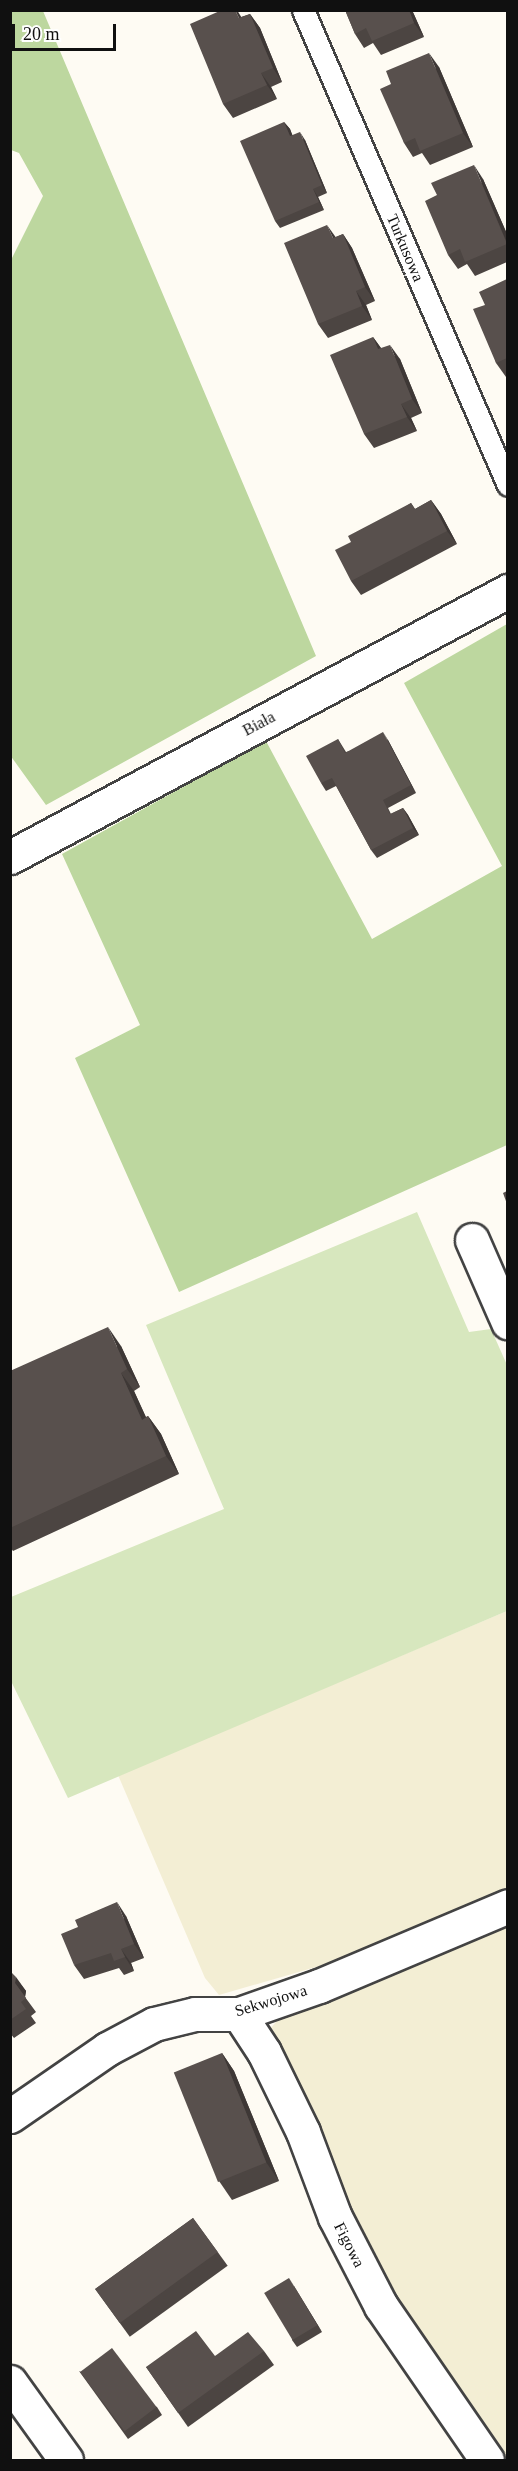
<!DOCTYPE html>
<meta charset="utf-8">
<style>
body{margin:0}
#map{position:relative;width:518px;height:2471px;overflow:hidden;background:#fefbf3;font-family:"Times New Roman",serif}
div>[style]{position:absolute}
.farmland>*{inset:0;background:#f3eed4}
.green>*{inset:0;background:#d7e7be}
.forest>*{inset:0;background:#bdd79f}
.roads{filter:drop-shadow(2px 0 #434343) drop-shadow(-2px 0 #434343) drop-shadow(0 2px #434343) drop-shadow(0 -2px #434343)}
.service>*{height:21px;margin:-10.5px;padding:0 10.5px;transform-origin:10.5px;border-radius:10.5px;background:#fff}
.minor>*{height:33px;margin:-16.5px;padding:0 16.5px;transform-origin:16.5px;border-radius:16.5px;background:#fff}
.tertiary>*{height:33px;margin:-16.5px;padding:0 16.5px;transform-origin:16.5px;border-radius:16.5px;background:#fff}
.wall>*{inset:0;background:#4c4542;transform-origin:0 0}
.shaded-wall>*{inset:0;background:#3e3836}
.building>*{inset:0;background:#58504d;transform-origin:0 0}
span{translate:-50% -50%;white-space:nowrap;text-align:center;line-height:1.15;-webkit-text-stroke:6px #fff;paint-order:stroke}
.street-label{font-size:16px;color:#101010}
.frame{position:absolute;inset:0;border:12px solid #101010;pointer-events:none}
.scale{position:absolute;left:12px;top:24px;width:104px;height:27px;box-sizing:border-box;border:3px solid #101010;border-top:0;padding-left:8px;font-size:18px;line-height:21px;white-space:nowrap;color:#101010;-webkit-text-stroke:4px #fff;paint-order:stroke}
</style>
<div id="map">
<div class="farmland">
<i style="clip-path:polygon(507px 1611px,507px 1891px,347px 1958px,219px 1995px,205px 1978px,118px 1775px)"></i>
<i style="clip-path:polygon(507px 1922px,507px 2460px,477px 2424px,387px 2300px,270px 2029px,282px 2015px)"></i>
</div>
<div class="green">
<i style="clip-path:polygon(417px 1212px,469px 1332px,491px 1329px,507px 1365px,507px 1611px,68px 1798px,11px 1681px,11px 1597px,224px 1509px,146px 1325px)"></i>
</div>
<div class="forest">
<i style="clip-path:polygon(11px 10px,43px 11px,316px 656px,46px 805px,10px 755px,11px 260px,43px 196px,19px 153px,11px 150px)"></i>
<i style="clip-path:polygon(507px 624px,507px 1145px,179px 1292px,75px 1058px,140px 1025px,62px 854px,266px 741px,372px 939px,502px 866px,404px 683px)"></i>
</div>
<div class="roads">
<div class="service">
<i style="left:303px;top:10px;width:517px;rotate:66.66deg"></i>
</div>
<div class="minor">
<i style="left:10px;top:857px;width:565px;rotate:-28.11deg"></i>
<i style="left:472px;top:1240px;width:90px;rotate:66.3deg"></i>
<i style="left:239px;top:2014px;width:45px;rotate:56.7deg"></i>
<i style="left:264px;top:2052px;width:89px;rotate:64deg"></i>
<i style="left:303px;top:2132px;width:91px;rotate:69.4deg"></i>
<i style="left:335px;top:2217px;width:100px;rotate:62.7deg"></i>
<i style="left:381px;top:2306px;width:187px;rotate:55.5deg"></i>
<i style="left:10px;top:2116px;width:118px;rotate:-34.6deg"></i>
<i style="left:107px;top:2049px;width:53px;rotate:-28deg"></i>
<i style="left:154px;top:2024px;width:42px;rotate:-13.7deg"></i>
<i style="left:195px;top:2014px;width:44px"></i>
<i style="left:239px;top:2014px;width:85px;rotate:-19.3deg"></i>
<i style="left:319px;top:1986px;width:205px;rotate:-22.9deg"></i>
</div>
<div class="tertiary">
<i style="left:10px;top:2382px;width:96px;rotate:54.3deg"></i>
</div>
</div>
<div class="wall">
<i style="clip-path:polygon(345px 10px,412px 10px,424px 37px,381px 55px,373px 43px,364px 48px,355px 34px)"></i>
<i style="clip-path:polygon(250px 14px,260px 28px,282px 82px,271px 87px,277px 99px,233px 118px,223px 104px,241px 17px)"></i>
<i style="clip-path:polygon(439px 67px,473px 147px,430px 165px,422px 153px,413px 157px,404px 143px,391px 84px)"></i>
<i style="clip-path:polygon(284px 122px,290px 129px,292px 135px,305px 140px,327px 193px,318px 197px,324px 210px,280px 228px,275px 221px)"></i>
<i style="clip-path:polygon(483px 179px,507px 234px,507px 262px,475px 276px,467px 264px,458px 269px,448px 255px)"></i>
<i style="clip-path:polygon(343px 234px,352px 248px,375px 301px,366px 305px,372px 320px,328px 338px,318px 324px,336px 237px)"></i>
<i style="clip-path:polygon(507px 279px,507px 377px,506px 377px,496px 363px,485px 305px)"></i>
<i style="clip-path:polygon(373px 337px,381px 348px,400px 359px,422px 413px,411px 418px,417px 431px,374px 448px,364px 434px)"></i>
<i style="clip-path:polygon(431px 500px,441px 514px,457px 544px,361px 595px,351px 581px,351px 542px,411px 503px,415px 509px)"></i>
<i style="clip-path:polygon(338px 739px,346px 752px,388px 740px,416px 793px,388px 808px,391px 814px,403px 808px,408px 815px,419px 835px,377px 858px,371px 850px,336px 786px,326px 791px,321px 783px)"></i>
<i style="clip-path:polygon(121px 1346px,140px 1387px,134px 1391px,146px 1417px,148px 1416px,161px 1434px,179px 1474px,13px 1551px,10px 1547px,10px 1371px)"></i>
<i style="clip-path:polygon(126px 1916px,144px 1958px,131px 1963px,134px 1971px,124px 1975px,119px 1968px,84px 1979px,74px 1965px)"></i>
<i style="clip-path:polygon(10px 1971px,26px 1991px,25px 1997px,36px 2012px,31px 2016px,36px 2023px,14px 2038px,10px 2033px)"></i>
<i style="clip-path:polygon(222px 2053px,234px 2071px,279px 2181px,232px 2200px,219px 2181px)"></i>
<i style="left:193px;top:2218px;width:59px;height:121px;rotate:54deg"></i>
<i style="clip-path:polygon(294px 2286px,322px 2332px,297px 2347px,292px 2340px)"></i>
<i style="clip-path:polygon(264px 2351px,274px 2365px,188px 2427px,146px 2367px,215px 2356px)"></i>
<i style="clip-path:polygon(79px 2371px,157px 2407px,162px 2415px,128px 2439px)"></i>
</div>
<div class="shaded-wall">
<i style="clip-path:polygon(235px 10px,237px 10px,243px 20px,239px 18px)"></i>
<i style="clip-path:polygon(409px 10px,412px 10px,424px 37px,414px 23px)"></i>
<i style="clip-path:polygon(250px 14px,260px 28px,282px 82px,273px 68px)"></i>
<i style="clip-path:polygon(429px 53px,439px 67px,473px 147px,463px 133px)"></i>
<i style="clip-path:polygon(261px 73px,271px 87px,277px 99px,267px 85px)"></i>
<i style="clip-path:polygon(284px 122px,290px 129px,296px 144px,290px 136px)"></i>
<i style="clip-path:polygon(300px 132px,305px 140px,327px 193px,322px 185px)"></i>
<i style="clip-path:polygon(474px 165px,483px 179px,507px 234px,507px 243px)"></i>
<i style="clip-path:polygon(313px 189px,318px 197px,324px 210px,319px 202px)"></i>
<i style="clip-path:polygon(327px 225px,337px 239px,333px 238px)"></i>
<i style="clip-path:polygon(343px 234px,352px 248px,375px 301px,365px 287px)"></i>
<i style="clip-path:polygon(356px 291px,366px 305px,372px 320px,362px 306px)"></i>
<i style="clip-path:polygon(373px 337px,383px 351px,378px 349px)"></i>
<i style="clip-path:polygon(390px 345px,400px 359px,422px 413px,412px 399px)"></i>
<i style="clip-path:polygon(401px 404px,411px 418px,417px 431px,407px 417px)"></i>
<i style="clip-path:polygon(431px 500px,441px 514px,457px 544px,447px 531px)"></i>
<i style="clip-path:polygon(383px 732px,388px 740px,416px 793px,411px 785px)"></i>
<i style="clip-path:polygon(403px 808px,408px 815px,419px 835px,413px 828px)"></i>
<i style="clip-path:polygon(108px 1327px,121px 1346px,140px 1387px,127px 1369px)"></i>
<i style="clip-path:polygon(121px 1373px,134px 1391px,155px 1438px,142px 1420px)"></i>
<i style="clip-path:polygon(148px 1416px,161px 1434px,179px 1474px,166px 1456px)"></i>
<i style="clip-path:polygon(117px 1902px,126px 1916px,144px 1958px,134px 1944px)"></i>
<i style="clip-path:polygon(121px 1949px,131px 1963px,134px 1971px,125px 1957px)"></i>
<i style="clip-path:polygon(16px 1977px,26px 1991px,25px 1997px,15px 1983px)"></i>
<i style="clip-path:polygon(222px 2053px,234px 2071px,279px 2181px,266px 2162px)"></i>
<i style="clip-path:polygon(289px 2278px,294px 2286px,322px 2332px,317px 2325px)"></i>
</div>
<div class="building">
<i style="clip-path:polygon(222px 10px,235px 10px,239px 18px,250px 14px,273px 68px,261px 73px,267px 85px,223px 104px,190px 24px)"></i>
<i style="clip-path:polygon(345px 10px,409px 10px,414px 23px,372px 41px,366px 28px,355px 34px)"></i>
<i style="clip-path:polygon(429px 53px,463px 133px,420px 151px,415px 138px,404px 143px,380px 89px,391px 84px,386px 71px)"></i>
<i style="clip-path:polygon(284px 122px,290px 136px,300px 132px,322px 185px,313px 189px,319px 202px,275px 221px,240px 141px)"></i>
<i style="clip-path:polygon(474px 165px,507px 244px,465px 262px,460px 249px,448px 255px,425px 201px,437px 195px,431px 183px)"></i>
<i style="clip-path:polygon(327px 225px,333px 238px,343px 234px,365px 287px,356px 291px,362px 306px,318px 324px,284px 243px)"></i>
<i style="clip-path:polygon(507px 279px,507px 358px,496px 363px,473px 309px,485px 305px,479px 292px)"></i>
<i style="clip-path:polygon(373px 337px,378px 349px,390px 345px,412px 399px,401px 404px,407px 417px,364px 434px,330px 355px)"></i>
<i style="clip-path:polygon(431px 500px,447px 531px,351px 581px,335px 550px,351px 542px,348px 536px,411px 503px,415px 509px)"></i>
<i style="clip-path:polygon(383px 732px,411px 785px,383px 800px,390px 814px,403px 808px,413px 828px,371px 850px,332px 778px,321px 783px,306px 756px,338px 739px,345px 753px)"></i>
<i style="clip-path:polygon(507px 1191px,507px 1204px,503px 1193px)"></i>
<i style="clip-path:polygon(108px 1327px,127px 1369px,121px 1373px,142px 1420px,148px 1416px,166px 1456px,10px 1528px,10px 1371px)"></i>
<i style="clip-path:polygon(117px 1902px,134px 1944px,121px 1949px,125px 1957px,114px 1961px,111px 1953px,74px 1965px,61px 1934px,78px 1927px,75px 1920px)"></i>
<i style="clip-path:polygon(10px 1971px,16px 1977px,15px 1983px,26px 1998px,21px 2002px,26px 2009px,10px 2020px)"></i>
<i style="left:222px;top:2053px;width:118px;height:52px;rotate:68deg"></i>
<i style="left:193px;top:2218px;width:42px;height:121px;rotate:54deg"></i>
<i style="left:289px;top:2278px;width:55px;height:29px;rotate:59deg"></i>
<i style="clip-path:polygon(196px 2331px,215px 2356px,248px 2332px,264px 2351px,178px 2413px,146px 2367px)"></i>
<i style="left:112px;top:2348px;width:74px;height:40px;rotate:53deg"></i>
</div>
<div class="street-label">
<span style="left:405px;top:248px;rotate:67deg">Turkusowa</span>
<span style="left:259px;top:724px;rotate:-28deg">Biała</span>
<span style="left:271px;top:2001px;rotate:-17deg">Sekwojowa</span>
<span style="left:349px;top:2245px;rotate:63deg">Figowa</span>
</div>
<div class="frame"></div>
<div class="scale">20 m</div>
</div>
